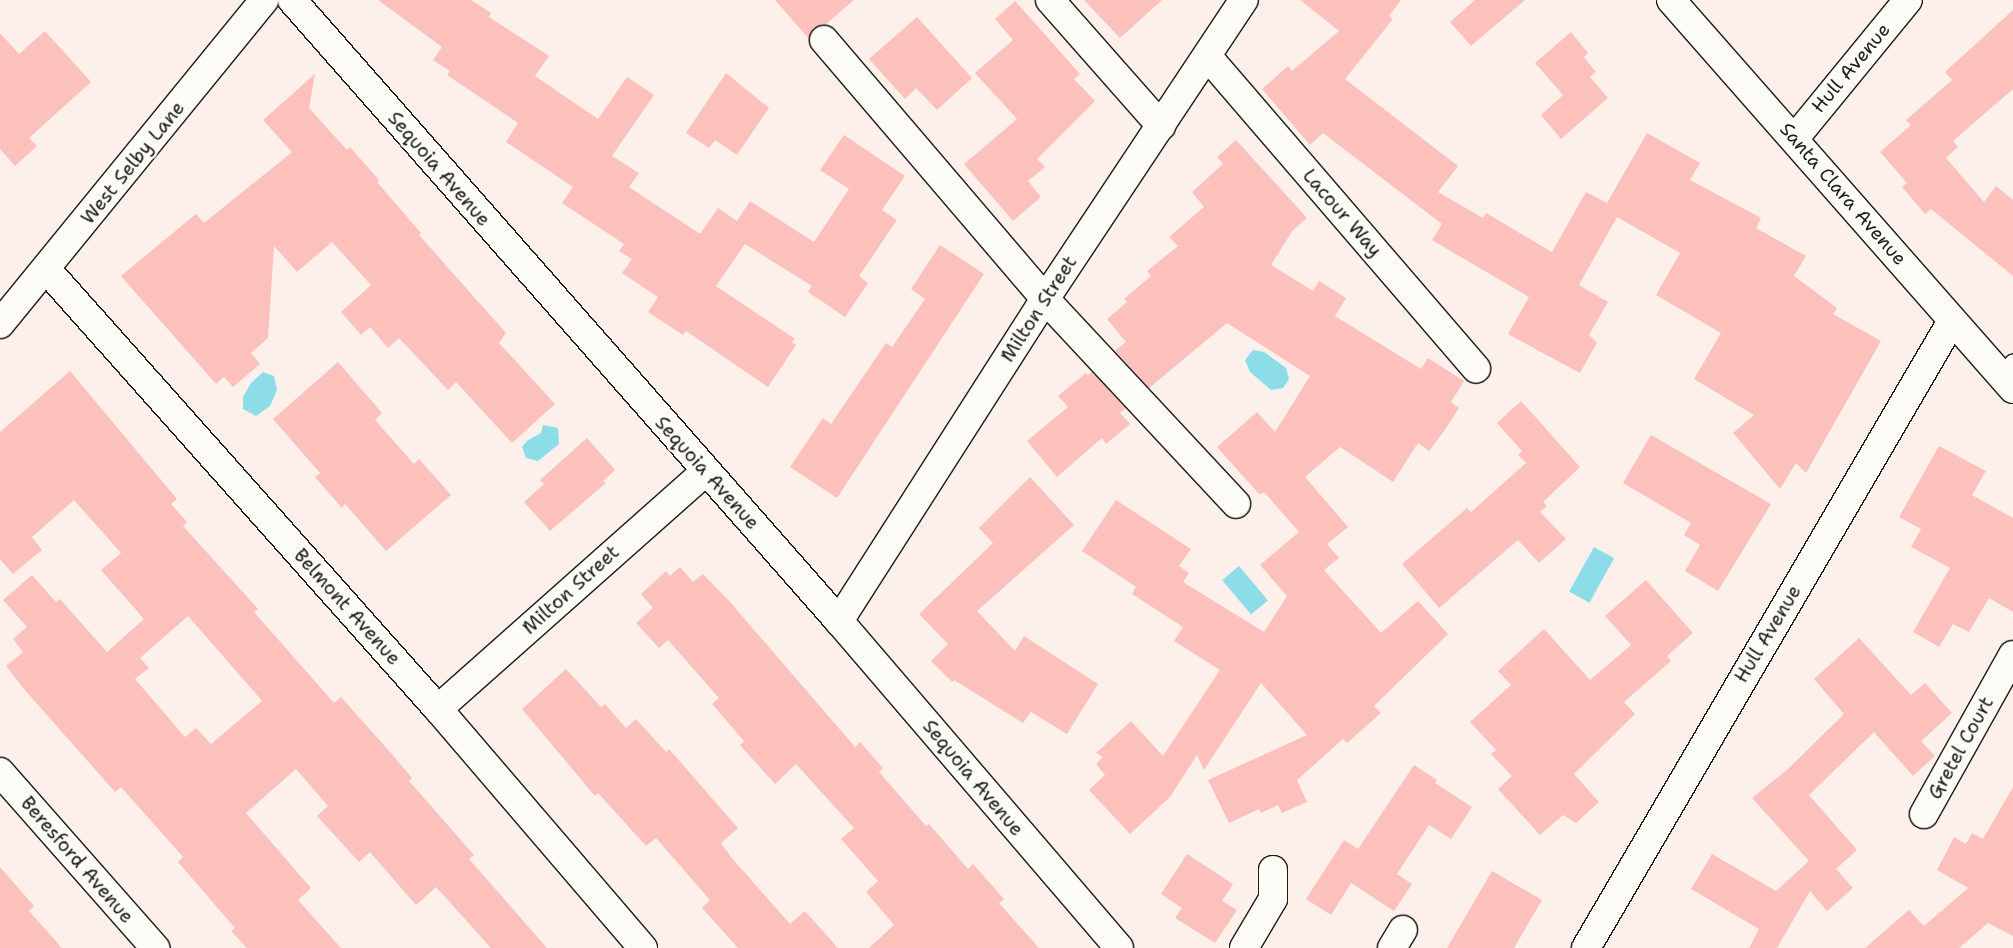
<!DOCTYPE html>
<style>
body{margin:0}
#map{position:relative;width:2013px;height:948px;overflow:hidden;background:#fdf0eb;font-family:"Shantell Sans",sans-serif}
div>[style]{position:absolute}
.water>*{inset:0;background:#8cdde8;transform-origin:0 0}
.building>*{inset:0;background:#fcc0bd}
.roads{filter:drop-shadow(1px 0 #1c1c1c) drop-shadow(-1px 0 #1c1c1c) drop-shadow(0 1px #1c1c1c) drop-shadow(0 -1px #1c1c1c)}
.lane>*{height:14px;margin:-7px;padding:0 7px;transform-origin:7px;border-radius:7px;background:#fdfcf7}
.street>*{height:28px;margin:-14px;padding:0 14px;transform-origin:14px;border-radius:14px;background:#fdfcf7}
span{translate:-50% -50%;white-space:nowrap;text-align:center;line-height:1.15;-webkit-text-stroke:5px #fdfcf7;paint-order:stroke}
.street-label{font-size:19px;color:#1c1c1c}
</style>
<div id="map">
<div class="water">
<i style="clip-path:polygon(1253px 350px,1264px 352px,1286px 368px,1289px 379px,1283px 388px,1271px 390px,1250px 372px,1245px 360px)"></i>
<i style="clip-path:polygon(263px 372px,274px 376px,277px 390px,270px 406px,256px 416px,243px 409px,243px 397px,251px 383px)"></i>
<i style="clip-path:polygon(543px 425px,558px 428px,559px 444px,538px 461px,526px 458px,522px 447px,528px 440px,541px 433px)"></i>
<i style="left:1594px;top:547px;width:23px;height:51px;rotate:29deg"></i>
<i style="left:1239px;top:566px;width:45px;height:22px;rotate:50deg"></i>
</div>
<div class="building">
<i style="clip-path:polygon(378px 0,471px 0,491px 13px,489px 17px,549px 56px,535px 76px,598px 119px,627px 77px,654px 95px,612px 156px,639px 173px,629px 187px,700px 234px,718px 208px,737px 221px,750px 201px,814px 242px,849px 189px,820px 170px,844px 135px,905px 176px,882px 210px,897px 220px,859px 276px,868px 283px,845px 317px,808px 292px,812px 286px,745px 244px,716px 286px,795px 339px,792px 342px,796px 345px,768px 387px,686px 331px,683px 335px,648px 312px,658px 297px,622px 273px,632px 259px,619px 251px,624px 244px,562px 203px,573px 187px,506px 142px,518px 123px,447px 75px,450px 71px,433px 60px,442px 47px)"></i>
<i style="clip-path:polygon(775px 0,854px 0,825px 25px,814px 28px,809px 39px)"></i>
<i style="clip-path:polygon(1084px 0,1162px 0,1120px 38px)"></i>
<i style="clip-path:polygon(1300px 0,1401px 0,1389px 16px,1393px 19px,1345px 79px,1458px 166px,1438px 192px,1483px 218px,1486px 213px,1552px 252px,1586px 192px,1607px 203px,1647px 133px,1700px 163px,1690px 180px,1761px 218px,1756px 228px,1806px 256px,1794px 276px,1837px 308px,1833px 314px,1881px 341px,1806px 473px,1796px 463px,1780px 489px,1733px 433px,1754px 415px,1694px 379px,1721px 333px,1656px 295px,1680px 253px,1617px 217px,1579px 285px,1608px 302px,1589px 335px,1597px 343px,1580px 373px,1508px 334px,1529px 297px,1432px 240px,1442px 224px,1323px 133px,1310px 145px,1262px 89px,1288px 66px,1292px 71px,1339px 31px)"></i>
<i style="clip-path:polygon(1475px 0,1525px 0,1471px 46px,1450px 22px)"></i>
<i style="clip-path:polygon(1015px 1px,1080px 74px,1074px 79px,1095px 101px,1037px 159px,1045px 167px,1028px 181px,1041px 197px,1013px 221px,964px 164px,1017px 119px,975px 73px,1013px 40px,995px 19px)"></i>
<i style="clip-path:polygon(2013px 10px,2013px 89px,1953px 141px,1958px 147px,1946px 158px,1984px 202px,1996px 186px,2013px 200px,2013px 276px,1931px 209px,1925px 214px,1902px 187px,1907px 183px,1880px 152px,1911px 125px,1906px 120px,1952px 80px,1945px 72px)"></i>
<i style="clip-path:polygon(917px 17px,972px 78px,937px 110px,916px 88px,905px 99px,869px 59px)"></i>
<i style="clip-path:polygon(45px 31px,91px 82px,29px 138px,37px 146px,15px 166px,0 149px,0 33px,19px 54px)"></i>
<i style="clip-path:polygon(1571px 32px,1588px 53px,1584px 57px,1596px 72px,1590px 77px,1608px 98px,1561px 139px,1541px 115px,1563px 95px,1535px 63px)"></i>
<i style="clip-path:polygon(726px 73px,769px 108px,737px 155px,715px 140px,709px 148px,686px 133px)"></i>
<i style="clip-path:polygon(315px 74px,309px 108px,347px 150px,350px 147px,379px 180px,377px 182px,421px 233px,419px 235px,506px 333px,499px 343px,555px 404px,512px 443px,456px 382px,448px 390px,399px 338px,388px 348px,370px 327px,361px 335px,341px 312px,371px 285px,332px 242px,297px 272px,274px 246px,268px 338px,251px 353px,260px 364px,233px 387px,224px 377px,216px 384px,121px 276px,196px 214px,204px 223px,292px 152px,263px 120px)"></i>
<i style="clip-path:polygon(1236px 140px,1307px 218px,1293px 230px,1271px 265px,1313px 291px,1319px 281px,1346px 298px,1335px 316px,1421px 369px,1428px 358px,1464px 381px,1451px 402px,1459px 408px,1444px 431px,1429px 451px,1418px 443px,1393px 482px,1340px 447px,1305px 477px,1348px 527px,1327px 544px,1339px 558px,1324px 570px,1381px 633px,1418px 601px,1448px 634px,1374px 706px,1381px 713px,1347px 743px,1343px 739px,1297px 780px,1307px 802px,1282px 813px,1278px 805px,1261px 813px,1259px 809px,1229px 823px,1208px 780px,1307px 735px,1261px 683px,1204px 770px,1197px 755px,1170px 797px,1130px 834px,1089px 790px,1105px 775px,1096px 764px,1103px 757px,1096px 753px,1131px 721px,1163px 756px,1220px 670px,1174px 641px,1183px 627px,1132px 594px,1136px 587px,1082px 551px,1116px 500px,1191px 549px,1179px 566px,1189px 573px,1183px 582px,1264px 632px,1287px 596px,1260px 565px,1299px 532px,1265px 493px,1259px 494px,1217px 447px,1257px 412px,1275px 432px,1310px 376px,1227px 323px,1149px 388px,1115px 351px,1126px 342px,1107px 319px,1127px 302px,1124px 299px,1151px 276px,1147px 271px,1178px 246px,1169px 237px,1204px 207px,1192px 192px,1223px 164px,1217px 157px)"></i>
<i style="clip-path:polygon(940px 245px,984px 274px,837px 498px,790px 467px,823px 418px,831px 424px,886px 343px,892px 347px,925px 299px,911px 289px)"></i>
<i style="clip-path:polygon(338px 362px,382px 413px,375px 420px,414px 464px,419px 459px,451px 495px,386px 551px,345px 504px,342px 508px,315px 477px,320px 473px,273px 419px)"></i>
<i style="clip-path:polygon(evenodd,70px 371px,177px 499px,171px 504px,187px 522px,183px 526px,258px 609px,254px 612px,334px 703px,341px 697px,390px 752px,412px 778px,409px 781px,474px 855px,469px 859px,547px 948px,491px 948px,436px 887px,416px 905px,370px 852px,359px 862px,317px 816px,328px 806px,296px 769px,246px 813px,311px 888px,298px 900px,341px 948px,247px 948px,231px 931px,235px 928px,178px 862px,183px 857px,121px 787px,115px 792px,24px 689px,6px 666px,23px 652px,13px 639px,27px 627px,3px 600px,32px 575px,56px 602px,60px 599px,107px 652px,144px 619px,101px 570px,121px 553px,74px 500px,32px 537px,42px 550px,13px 574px,0 559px,0 432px,70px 371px,188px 616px,262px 701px,211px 744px,196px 728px,185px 737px,135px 679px,149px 668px,140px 658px,188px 616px)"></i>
<i style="clip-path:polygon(1092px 372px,1126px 408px,1120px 413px,1130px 424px,1106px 444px,1102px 438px,1057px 477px,1027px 441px,1068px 407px,1058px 396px,1086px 373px,1088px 375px)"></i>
<i style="clip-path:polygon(1521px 401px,1580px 467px,1543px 502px,1547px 506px,1540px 512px,1566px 539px,1539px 563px,1518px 540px,1439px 608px,1402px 564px,1467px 508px,1471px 512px,1526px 463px,1518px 455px,1522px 451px,1497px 423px)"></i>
<i style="clip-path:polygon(1651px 435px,1771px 504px,1718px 591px,1685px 571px,1700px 545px,1684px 535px,1691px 523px,1623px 483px)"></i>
<i style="clip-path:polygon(587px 438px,615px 470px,603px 481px,606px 483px,550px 531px,524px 502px,544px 484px,540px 480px)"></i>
<i style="clip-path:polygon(1939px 446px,1986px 471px,1972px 495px,2013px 518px,2013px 612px,1989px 598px,1969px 632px,1953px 624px,1939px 647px,1913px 632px,1950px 568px,1911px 547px,1921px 529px,1899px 517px)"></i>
<i style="clip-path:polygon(1030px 477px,1074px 525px,977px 611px,1015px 651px,1024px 636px,1098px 684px,1067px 734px,1031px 712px,1023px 723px,954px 680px,952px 682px,931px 661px,948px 644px,919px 614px,993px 543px,979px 528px)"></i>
<i style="clip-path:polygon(680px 567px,693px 582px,703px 574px,730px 602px,855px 747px,860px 742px,883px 768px,879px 772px,926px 826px,929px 824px,968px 869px,973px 864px,1004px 899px,999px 903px,1039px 948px,869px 948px,894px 925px,866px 892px,878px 881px,841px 839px,854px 828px,796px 764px,775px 784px,740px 745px,744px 741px,712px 704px,719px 698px,668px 640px,659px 648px,636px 623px,653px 608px,641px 594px,666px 571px,670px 576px)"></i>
<i style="clip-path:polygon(1646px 580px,1693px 633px,1667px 656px,1671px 661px,1624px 702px,1635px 714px,1574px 774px,1599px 802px,1576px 823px,1563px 815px,1540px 835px,1498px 789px,1512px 776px,1491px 754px,1496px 750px,1470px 722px,1511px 685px,1498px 671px,1544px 629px,1590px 680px,1631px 645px,1605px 616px)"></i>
<i style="clip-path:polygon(1859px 638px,1911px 695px,1925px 683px,1952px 713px,1921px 741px,1935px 756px,1913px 776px,1874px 732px,1809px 795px,1857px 850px,1836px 869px,1853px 888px,1827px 911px,1810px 891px,1777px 948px,1749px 948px,1759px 929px,1691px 889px,1712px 854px,1776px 891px,1809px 861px,1752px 798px,1788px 769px,1844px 714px,1814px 679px)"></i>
<i style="clip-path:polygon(566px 669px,601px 707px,605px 704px,626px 728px,636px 719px,666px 752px,669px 749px,738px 828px,721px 843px,731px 857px,790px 924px,805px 911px,838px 948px,738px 948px,702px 908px,710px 900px,656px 838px,646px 846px,598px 793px,595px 796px,522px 709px)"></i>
<i style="clip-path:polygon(1414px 765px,1437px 780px,1435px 783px,1472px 807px,1451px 839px,1429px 825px,1397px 874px,1412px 884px,1394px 911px,1351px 883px,1331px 915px,1306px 899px,1344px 840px,1358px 849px)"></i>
<i style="clip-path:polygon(2013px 787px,2013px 936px,1988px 923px,1959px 948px,1865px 948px,1909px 910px,1924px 926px,1968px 888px,1937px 870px,1954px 837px,1966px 844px,1972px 833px,1983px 839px)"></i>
<i style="clip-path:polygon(1187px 854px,1233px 884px,1222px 901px,1237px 910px,1215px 943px,1175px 918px,1182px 908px,1161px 894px)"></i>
<i style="clip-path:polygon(0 867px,34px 906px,29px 911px,62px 948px,0 948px)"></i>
<i style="clip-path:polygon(1492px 871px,1542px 900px,1514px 948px,1447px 948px)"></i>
</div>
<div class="roads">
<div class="lane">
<i style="left:2001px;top:375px;width:18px;rotate:-49deg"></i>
</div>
<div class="street">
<i style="left:292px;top:0;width:828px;rotate:48.63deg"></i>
<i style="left:839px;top:621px;width:430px;rotate:49.4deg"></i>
<i style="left:1050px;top:0;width:168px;rotate:48.6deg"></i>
<i style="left:1671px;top:0;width:518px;rotate:48.68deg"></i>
<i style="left:824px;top:40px;width:340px;rotate:49.5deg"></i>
<i style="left:1045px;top:299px;width:280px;rotate:47deg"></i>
<i style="left:1208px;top:57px;width:411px;rotate:49.3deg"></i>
<i style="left:1795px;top:138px;width:178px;rotate:-50.7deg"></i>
<i style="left:47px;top:270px;width:588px;rotate:48.31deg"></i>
<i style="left:438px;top:709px;width:315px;rotate:49.4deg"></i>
<i style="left:0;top:324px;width:418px;rotate:-50.8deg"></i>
<i style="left:839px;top:621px;width:382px;rotate:-57.4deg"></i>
<i style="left:1045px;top:299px;width:359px;rotate:-56.4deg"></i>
<i style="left:438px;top:709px;width:357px;rotate:-41.6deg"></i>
<i style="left:0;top:772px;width:235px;rotate:48.6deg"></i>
<i style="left:1924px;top:814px;width:182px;rotate:-60.8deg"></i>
<i style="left:1244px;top:948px;width:57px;rotate:-59.4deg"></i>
<i style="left:1273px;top:899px;width:29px;rotate:-90deg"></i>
<i style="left:1392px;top:948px;width:21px;rotate:-59deg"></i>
<i style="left:1586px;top:948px;width:726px;rotate:-59.73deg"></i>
</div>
</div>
<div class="street-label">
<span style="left:1851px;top:68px;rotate:-50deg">Hull Avenue</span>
<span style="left:133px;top:163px;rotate:-51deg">West Selby Lane</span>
<span style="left:439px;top:169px;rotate:49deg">Sequoia Avenue</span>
<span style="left:1843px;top:194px;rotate:49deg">Santa Clara Avenue</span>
<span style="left:1342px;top:213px;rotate:49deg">Lacour Way</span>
<span style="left:1039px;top:309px;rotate:-57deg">Milton Street</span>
<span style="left:707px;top:473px;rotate:48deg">Sequoia Avenue</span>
<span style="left:571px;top:590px;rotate:-42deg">Milton Street</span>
<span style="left:347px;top:607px;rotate:48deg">Belmont Avenue</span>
<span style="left:1768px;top:634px;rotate:-59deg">Hull Avenue</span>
<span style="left:1961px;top:748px;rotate:-61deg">Gretel Court</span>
<span style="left:973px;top:778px;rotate:50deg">Sequoia Avenue</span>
<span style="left:77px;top:860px;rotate:49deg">Beresford Avenue</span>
</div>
</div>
